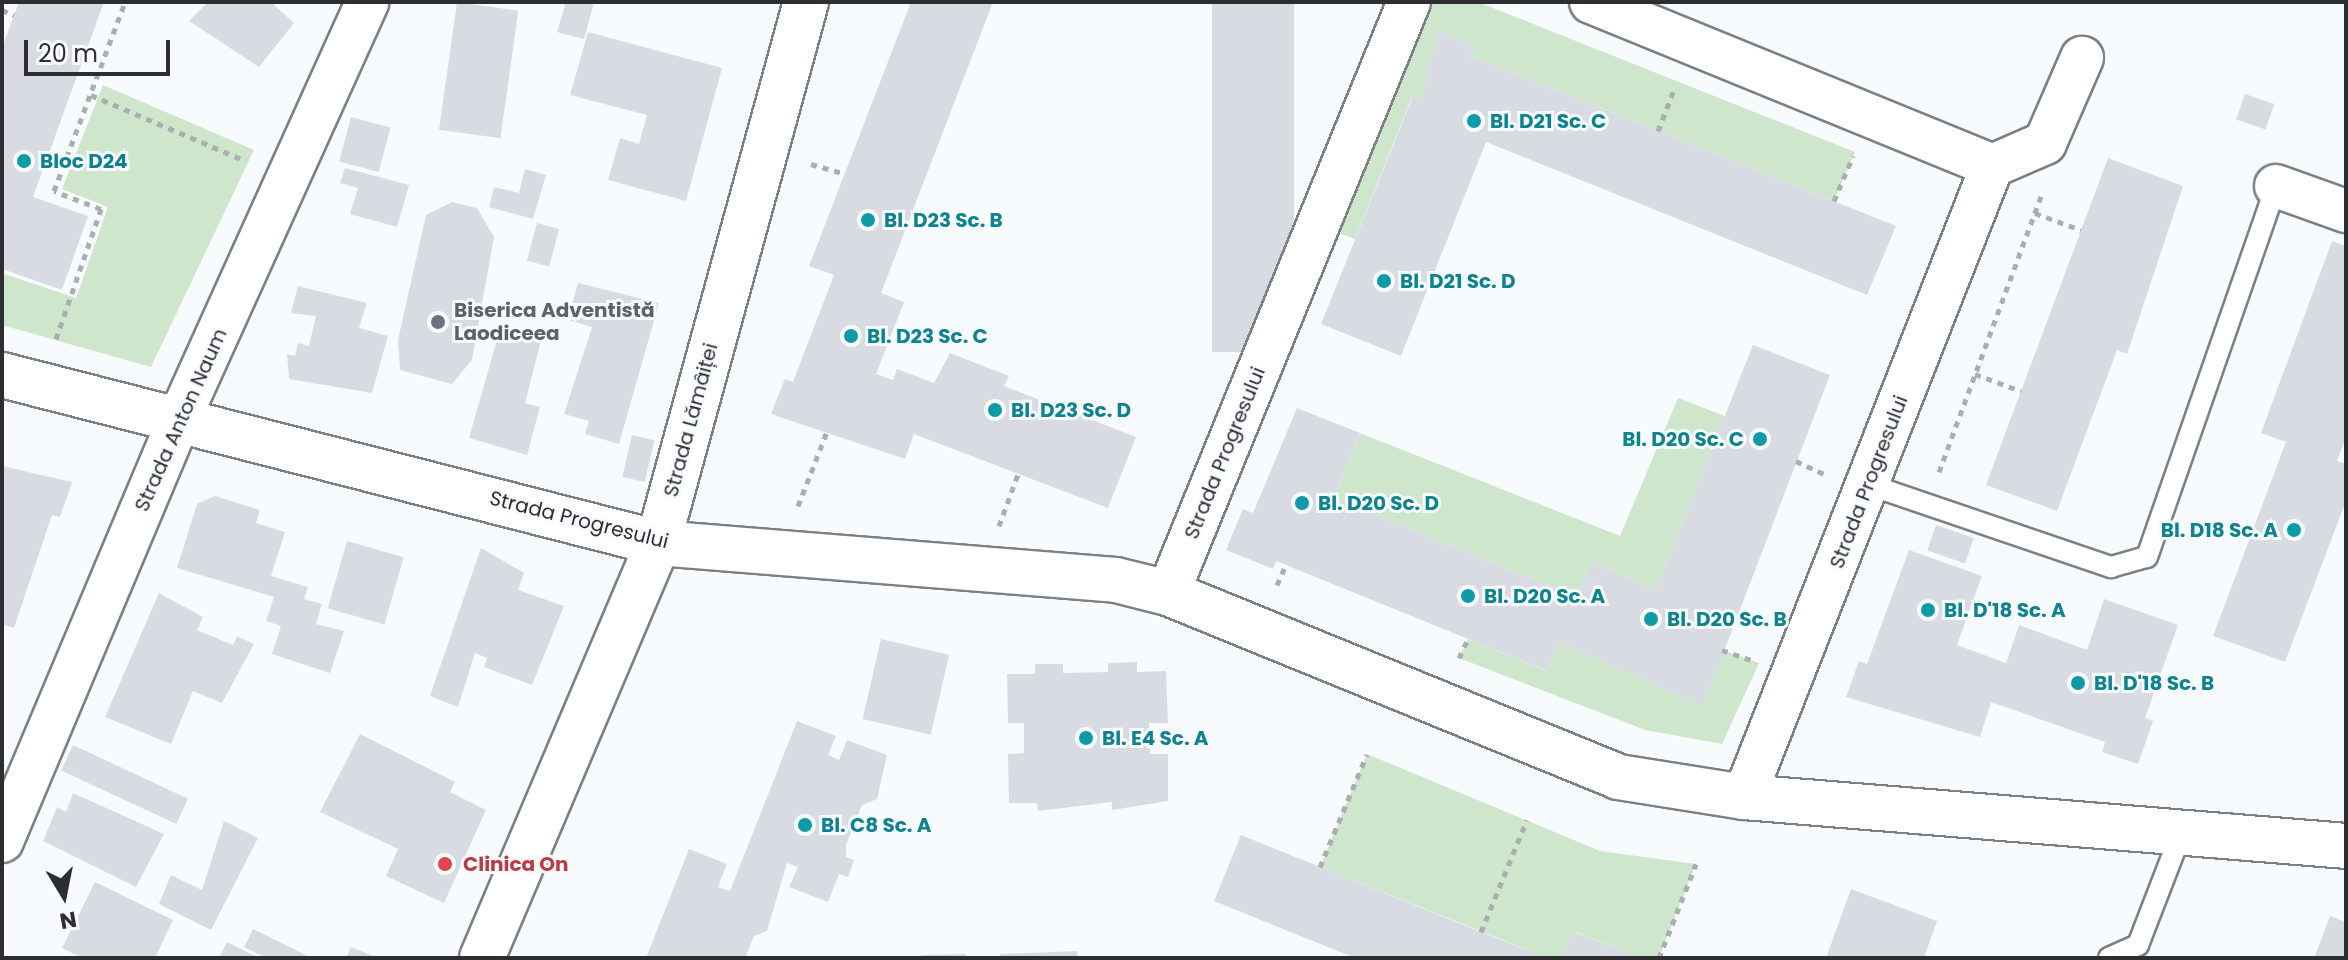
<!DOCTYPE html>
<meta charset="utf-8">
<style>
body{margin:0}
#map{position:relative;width:2348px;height:960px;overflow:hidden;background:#f8fbfe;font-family:Poppins,sans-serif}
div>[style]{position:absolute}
.green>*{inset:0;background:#cee6cc}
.building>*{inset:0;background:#d8dce2;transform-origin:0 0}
.path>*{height:5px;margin-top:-2.5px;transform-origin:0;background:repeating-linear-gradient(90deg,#abaeb1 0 6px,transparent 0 12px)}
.roads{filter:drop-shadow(2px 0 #7c8085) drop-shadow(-2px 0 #7c8085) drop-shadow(0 2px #7c8085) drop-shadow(0 -2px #7c8085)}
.service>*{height:20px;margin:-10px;padding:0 10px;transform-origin:10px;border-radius:10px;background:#fff}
.minor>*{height:42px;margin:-21px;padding:0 21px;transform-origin:21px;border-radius:21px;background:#fff}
.tertiary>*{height:44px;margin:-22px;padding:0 22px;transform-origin:22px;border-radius:22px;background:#fff}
.dots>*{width:22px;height:22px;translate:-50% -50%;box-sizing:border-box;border:4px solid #f8fbfe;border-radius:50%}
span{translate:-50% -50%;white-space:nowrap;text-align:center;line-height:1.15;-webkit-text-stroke:6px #f8fbfe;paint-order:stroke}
.culture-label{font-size:20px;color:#0d838f;font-weight:700}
.left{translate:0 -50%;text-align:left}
.right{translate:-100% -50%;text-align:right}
.worship-label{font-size:20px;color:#5b616d;font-weight:700}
.street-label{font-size:20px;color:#2d2e31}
.health-label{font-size:20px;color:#be3a42;font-weight:700}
.frame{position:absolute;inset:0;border:4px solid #2d2e31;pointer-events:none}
.north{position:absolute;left:24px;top:856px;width:80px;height:80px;-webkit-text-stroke:6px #f8fbfe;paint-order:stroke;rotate:170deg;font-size:22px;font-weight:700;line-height:32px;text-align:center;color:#2d2e31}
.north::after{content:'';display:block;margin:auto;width:28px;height:36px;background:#2d2e31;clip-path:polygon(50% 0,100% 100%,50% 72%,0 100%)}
.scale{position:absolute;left:24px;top:40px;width:146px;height:36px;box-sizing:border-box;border:4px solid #2d2e31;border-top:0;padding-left:10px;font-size:24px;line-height:28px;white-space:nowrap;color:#2d2e31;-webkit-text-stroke:6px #f8fbfe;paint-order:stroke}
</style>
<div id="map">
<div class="green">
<i style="clip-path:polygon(1437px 2px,1478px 2px,1855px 152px,1834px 201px,1471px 56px,1475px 46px,1440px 32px,1420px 99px,1412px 97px,1355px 239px,1336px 232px,1427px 10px)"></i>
<i style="clip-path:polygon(103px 85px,254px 150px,151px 367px,2px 325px,2px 273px,76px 298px,108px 207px,62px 189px)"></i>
<i style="clip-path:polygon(1678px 398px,1725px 416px,1656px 589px,1591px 562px,1577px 597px,1334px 498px,1360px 433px,1620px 536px)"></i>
<i style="clip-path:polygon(1468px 639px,1546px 671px,1559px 642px,1703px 705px,1722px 650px,1759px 663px,1722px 744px,1645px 730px,1459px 658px)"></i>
<i style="clip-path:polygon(1367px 754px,1600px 851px,1696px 864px,1659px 958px,1639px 958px,1574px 931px,1562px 958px,1548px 958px,1320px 867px)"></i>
</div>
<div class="building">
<i style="clip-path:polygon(19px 2px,104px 2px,33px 197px,88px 216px,62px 290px,2px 269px,2px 48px)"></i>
<i style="clip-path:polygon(208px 2px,271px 2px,294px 23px,259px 67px,189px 21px)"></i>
<i style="left:457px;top:2px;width:62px;height:129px;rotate:8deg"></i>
<i style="clip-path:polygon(566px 2px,594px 2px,584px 39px,557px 32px)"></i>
<i style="clip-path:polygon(911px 2px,993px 2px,881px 293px,904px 302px,876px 374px,893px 380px,897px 369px,934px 383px,950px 353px,1009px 376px,1004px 386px,1136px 437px,1108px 508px,914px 434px,905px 459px,771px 414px,785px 379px,793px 382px,834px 275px,809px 266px)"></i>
<i style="left:1212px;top:2px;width:82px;height:350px"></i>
<i style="clip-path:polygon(1439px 31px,1475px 46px,1471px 56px,1896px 226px,1867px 295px,1486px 142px,1401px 356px,1321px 324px,1413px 96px,1420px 99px)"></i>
<i style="clip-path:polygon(588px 32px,722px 68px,686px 201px,608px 180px,620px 138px,639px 144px,647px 115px,570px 95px)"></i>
<i style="left:2245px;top:94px;width:31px;height:27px;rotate:19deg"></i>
<i style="left:351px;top:117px;width:41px;height:46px;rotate:15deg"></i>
<i style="clip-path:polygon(2108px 158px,2183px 186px,2127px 354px,2117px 350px,2057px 511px,1986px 485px)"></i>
<i style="clip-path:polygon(345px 168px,409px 185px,397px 227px,350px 214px,358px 188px,340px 183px)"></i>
<i style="clip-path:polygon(525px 169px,546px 175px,533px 219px,489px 207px,494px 187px,519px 193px)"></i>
<i style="clip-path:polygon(452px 202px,477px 208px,494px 237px,472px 360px,452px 384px,400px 370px,398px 340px,426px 215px)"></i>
<i style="left:537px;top:223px;width:23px;height:39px;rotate:15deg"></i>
<i style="clip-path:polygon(2332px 241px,2346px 246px,2346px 437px,2337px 461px,2346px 464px,2346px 501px,2285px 662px,2213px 636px,2286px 442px,2261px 433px)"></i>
<i style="clip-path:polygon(578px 283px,659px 303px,619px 444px,585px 434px,589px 421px,564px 414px,592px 327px,568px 320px)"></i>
<i style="clip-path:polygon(298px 286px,367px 303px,359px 328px,388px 336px,372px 393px,289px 379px,287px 354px,295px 356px,298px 343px,309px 346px,316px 316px,291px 313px)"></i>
<i style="clip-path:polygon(501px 326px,542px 337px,525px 403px,540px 407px,527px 455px,469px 438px)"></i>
<i style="clip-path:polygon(1753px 345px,1830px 375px,1703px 706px,1559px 642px,1547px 671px,1276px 561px,1273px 569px,1226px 550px,1243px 509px,1253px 513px,1297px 408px,1360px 433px,1334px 498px,1577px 597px,1591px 562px,1656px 589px)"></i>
<i style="left:632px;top:435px;width:23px;height:43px;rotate:13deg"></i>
<i style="clip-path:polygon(2px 466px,72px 482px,60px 517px,52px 515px,14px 628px,2px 624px)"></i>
<i style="clip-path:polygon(215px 496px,260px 510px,256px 523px,285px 532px,271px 576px,308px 587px,304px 599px,322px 604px,316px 624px,344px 631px,330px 673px,272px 654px,281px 626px,266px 621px,274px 597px,177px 568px,197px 504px)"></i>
<i style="left:1936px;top:525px;width:40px;height:27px;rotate:19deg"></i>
<i style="left:347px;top:541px;width:59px;height:70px;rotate:16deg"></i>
<i style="clip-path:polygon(481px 548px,524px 573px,518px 590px,564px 606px,532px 685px,484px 667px,487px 658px,475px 653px,458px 707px,430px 696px)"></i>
<i style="clip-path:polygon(1909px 550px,1982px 576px,1957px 645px,2006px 663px,2019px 625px,2087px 650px,2104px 599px,2178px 625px,2145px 718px,2153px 721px,2138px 764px,2102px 752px,2105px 742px,1991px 702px,1980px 737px,1846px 697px,1859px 661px,1867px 664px)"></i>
<i style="clip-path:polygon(159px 593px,203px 617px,197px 630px,233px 645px,237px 636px,254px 644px,222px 703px,193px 691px,171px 744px,105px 717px)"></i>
<i style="left:881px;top:639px;width:70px;height:82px;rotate:13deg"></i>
<i style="clip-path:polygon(1137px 662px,1137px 672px,1166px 671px,1168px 723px,1149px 723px,1150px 754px,1168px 754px,1168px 801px,1112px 810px,1112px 802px,1038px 811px,1037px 803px,1009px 803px,1008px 754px,1024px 753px,1024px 723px,1008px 723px,1007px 674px,1035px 674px,1035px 664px,1063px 664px,1063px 673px,1108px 672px,1108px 663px)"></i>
<i style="clip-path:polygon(797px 721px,836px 736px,828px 755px,839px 760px,847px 740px,887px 755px,877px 799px,862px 805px,846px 845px,846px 857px,854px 860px,848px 877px,839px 874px,828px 902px,789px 887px,798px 867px,787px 863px,767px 931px,754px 936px,745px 958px,646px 958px,689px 849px,727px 864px,718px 887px,730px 891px)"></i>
<i style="clip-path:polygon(360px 734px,455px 782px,450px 792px,486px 810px,444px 903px,386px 876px,398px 849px,320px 812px)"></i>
<i style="left:73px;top:745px;width:127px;height:28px;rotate:25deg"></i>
<i style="clip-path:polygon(73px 793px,164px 834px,136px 887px,43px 841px,57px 807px,66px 812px)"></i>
<i style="clip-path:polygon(224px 821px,258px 838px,211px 930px,159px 904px,171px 875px,202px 890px)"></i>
<i style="clip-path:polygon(1241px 835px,1481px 932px,1548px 958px,1355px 958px,1214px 901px)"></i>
<i style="clip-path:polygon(95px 882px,173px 920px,155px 958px,82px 958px,62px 948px)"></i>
<i style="clip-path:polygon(1851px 889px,1937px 921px,1924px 958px,1826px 958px)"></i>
<i style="clip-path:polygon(2330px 916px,2346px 922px,2346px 958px,2314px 958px)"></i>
<i style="clip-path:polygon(253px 929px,308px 956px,307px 958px,266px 958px,244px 947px)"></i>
<i style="clip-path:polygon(1573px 931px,1639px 958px,1562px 958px)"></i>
<i style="clip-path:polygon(227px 942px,259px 958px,219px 958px)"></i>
<i style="clip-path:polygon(351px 947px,378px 958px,346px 958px)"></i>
<i style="clip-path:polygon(1077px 951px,1078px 958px,1000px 958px,1000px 954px)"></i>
<i style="clip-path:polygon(966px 954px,966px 958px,921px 958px,921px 955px)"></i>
</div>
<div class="path">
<i style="left:2px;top:10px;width:13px;rotate:23deg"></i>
<i style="left:91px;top:95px;width:168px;rotate:23.1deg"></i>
<i style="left:1658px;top:131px;width:47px;rotate:-68.9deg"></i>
<i style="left:811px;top:164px;width:35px;rotate:16deg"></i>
<i style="left:1834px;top:201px;width:49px;rotate:-67.1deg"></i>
<i style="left:2035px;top:213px;width:49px;rotate:20.3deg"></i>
<i style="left:56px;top:339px;width:138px;rotate:-70.9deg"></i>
<i style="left:101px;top:209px;width:50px;rotate:-159deg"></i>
<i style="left:54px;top:191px;width:202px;rotate:-69.4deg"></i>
<i style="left:1975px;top:374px;width:49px;rotate:20.3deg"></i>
<i style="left:1796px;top:461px;width:31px;rotate:25deg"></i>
<i style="left:1939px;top:472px;width:294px;rotate:-69.7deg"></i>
<i style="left:798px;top:506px;width:83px;rotate:-68.7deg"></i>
<i style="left:999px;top:526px;width:55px;rotate:-69.9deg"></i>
<i style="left:1277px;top:585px;width:22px;rotate:-66deg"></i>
<i style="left:1722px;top:650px;width:31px;rotate:19deg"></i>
<i style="left:1459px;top:658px;width:21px;rotate:-65deg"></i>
<i style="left:1320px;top:867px;width:122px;rotate:-67.4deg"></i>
<i style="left:1481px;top:932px;width:121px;rotate:-67.7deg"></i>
<i style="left:1659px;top:958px;width:101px;rotate:-68.5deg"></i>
</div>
<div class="roads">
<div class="service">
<i style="left:1870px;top:485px;width:255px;rotate:18.8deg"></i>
<i style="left:2111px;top:567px;width:37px;rotate:-16deg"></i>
<i style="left:2147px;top:557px;width:393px;rotate:-70.8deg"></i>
<i style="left:2109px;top:958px;width:32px;rotate:-24deg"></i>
<i style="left:2138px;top:945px;width:117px;rotate:-68.9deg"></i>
</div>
<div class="minor">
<i style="left:1591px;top:2px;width:433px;rotate:22.2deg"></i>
<i style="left:2276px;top:186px;width:74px;rotate:19.7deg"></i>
<i style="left:1168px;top:593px;width:638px;rotate:-67.82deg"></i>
<i style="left:1744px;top:797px;width:678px;rotate:-68.54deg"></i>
<i style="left:1992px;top:166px;width:58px;rotate:-23.5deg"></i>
<i style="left:2045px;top:143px;width:93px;rotate:-66.5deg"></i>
<i style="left:2px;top:841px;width:460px;rotate:-67.2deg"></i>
<i style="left:180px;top:417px;width:455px;rotate:-65.7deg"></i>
</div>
<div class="tertiary">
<i style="left:2px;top:375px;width:677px;rotate:14.36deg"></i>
<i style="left:658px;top:543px;width:459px;rotate:4.6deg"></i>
<i style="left:1116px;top:580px;width:54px;rotate:14deg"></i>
<i style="left:1168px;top:593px;width:486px;rotate:22.2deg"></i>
<i style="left:1618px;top:777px;width:128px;rotate:9deg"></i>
<i style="left:1744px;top:797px;width:604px;rotate:4.65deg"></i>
<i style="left:482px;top:958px;width:451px;rotate:-67deg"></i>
<i style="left:658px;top:543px;width:561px;rotate:-74.7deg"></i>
</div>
</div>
<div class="dots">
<i style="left:1474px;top:121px;background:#0f9aa8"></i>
<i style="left:24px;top:161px;background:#0f9aa8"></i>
<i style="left:868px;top:220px;background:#0f9aa8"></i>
<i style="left:1384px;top:281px;background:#0f9aa8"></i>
<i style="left:438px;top:322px;background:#6b7280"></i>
<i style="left:851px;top:336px;background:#0f9aa8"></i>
<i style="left:995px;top:410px;background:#0f9aa8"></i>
<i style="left:1760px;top:439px;background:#0f9aa8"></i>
<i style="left:1302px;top:503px;background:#0f9aa8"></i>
<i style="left:2294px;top:530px;background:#0f9aa8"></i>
<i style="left:1468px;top:596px;background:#0f9aa8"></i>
<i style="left:1928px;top:610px;background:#0f9aa8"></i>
<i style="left:1651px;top:619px;background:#0f9aa8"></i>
<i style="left:2078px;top:683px;background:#0f9aa8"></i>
<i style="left:1086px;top:738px;background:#0f9aa8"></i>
<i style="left:805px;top:825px;background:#0f9aa8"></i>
<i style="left:445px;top:864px;background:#e0444e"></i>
</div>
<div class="culture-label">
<span class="left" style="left:1490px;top:121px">Bl. D21 Sc. C</span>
<span class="left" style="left:40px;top:161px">Bloc D24</span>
<span class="left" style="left:884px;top:220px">Bl. D23 Sc. B</span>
<span class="left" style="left:1400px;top:281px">Bl. D21 Sc. D</span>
<span class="left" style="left:867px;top:336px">Bl. D23 Sc. C</span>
<span class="left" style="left:1011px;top:410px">Bl. D23 Sc. D</span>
<span class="right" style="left:1744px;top:439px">Bl. D20 Sc. C</span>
<span class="left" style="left:1318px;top:503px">Bl. D20 Sc. D</span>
<span class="right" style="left:2278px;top:530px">Bl. D18 Sc. A</span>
<span class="left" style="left:1484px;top:596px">Bl. D20 Sc. A</span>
<span class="left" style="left:1944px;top:610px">Bl. D'18 Sc. A</span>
<span class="left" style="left:1667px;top:619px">Bl. D20 Sc. B</span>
<span class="left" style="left:2094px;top:683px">Bl. D'18 Sc. B</span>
<span class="left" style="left:1102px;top:738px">Bl. E4 Sc. A</span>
<span class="left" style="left:821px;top:825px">Bl. C8 Sc. A</span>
</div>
<div class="worship-label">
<span class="left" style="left:454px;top:322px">Biserica Adventistă<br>Laodiceea</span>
</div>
<div class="street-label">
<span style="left:181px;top:420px;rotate:-66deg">Strada Anton Naum</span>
<span style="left:691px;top:420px;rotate:-75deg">Strada Lămâiței</span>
<span style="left:1225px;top:453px;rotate:-68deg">Strada Progresului</span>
<span style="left:1869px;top:482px;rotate:-69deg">Strada Progresului</span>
<span style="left:579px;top:520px;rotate:14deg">Strada Progresului</span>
</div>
<div class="health-label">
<span class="left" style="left:463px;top:864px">Clinica On</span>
</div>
<div class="frame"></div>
<div class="north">N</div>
<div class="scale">20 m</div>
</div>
